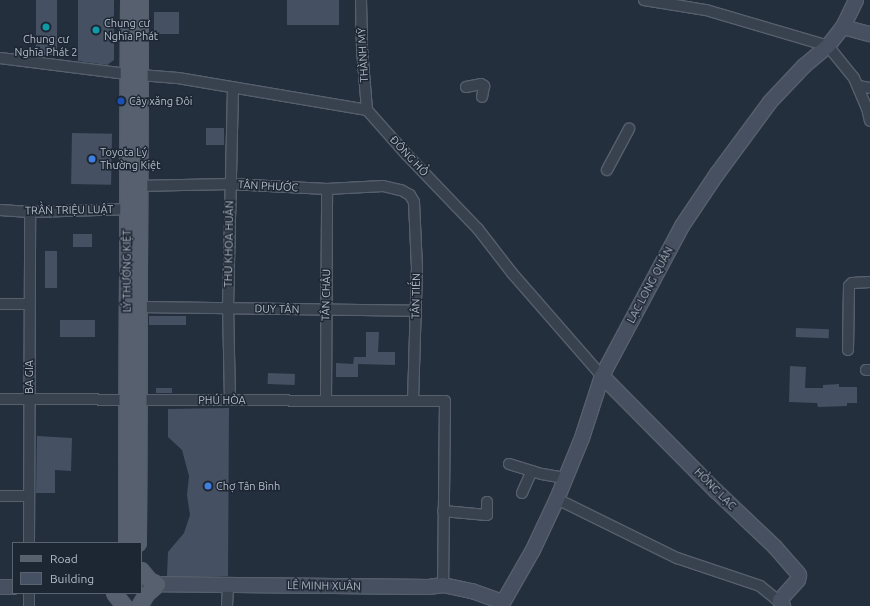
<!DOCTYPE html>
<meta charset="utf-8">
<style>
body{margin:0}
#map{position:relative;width:870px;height:606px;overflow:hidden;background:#242f3e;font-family:Ubuntu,sans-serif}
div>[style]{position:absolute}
.building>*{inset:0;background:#455162;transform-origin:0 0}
.roads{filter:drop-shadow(1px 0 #565f6c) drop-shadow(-1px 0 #565f6c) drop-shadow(0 1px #565f6c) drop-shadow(0 -1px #565f6c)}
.street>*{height:10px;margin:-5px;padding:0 5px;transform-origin:5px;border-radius:5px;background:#38414e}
.secondary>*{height:14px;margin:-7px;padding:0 7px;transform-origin:7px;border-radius:7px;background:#465061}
.primary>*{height:15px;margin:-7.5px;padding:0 7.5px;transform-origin:7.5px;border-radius:7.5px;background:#56606e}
.dots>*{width:11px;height:11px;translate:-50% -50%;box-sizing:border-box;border:2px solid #1d2633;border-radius:50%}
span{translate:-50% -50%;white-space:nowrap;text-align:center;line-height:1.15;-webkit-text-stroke:3px #1d2633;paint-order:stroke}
.poi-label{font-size:11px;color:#b4bcc9}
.left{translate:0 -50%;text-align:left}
.street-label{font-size:11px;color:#b4bcc9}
.legend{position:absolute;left:12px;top:542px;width:130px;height:52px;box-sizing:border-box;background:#1d2633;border:1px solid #59626f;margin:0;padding:5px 7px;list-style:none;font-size:12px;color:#b4bcc9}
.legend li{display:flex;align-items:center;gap:8px;height:20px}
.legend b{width:20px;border:1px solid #59626f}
</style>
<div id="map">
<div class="building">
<i style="left:36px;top:0;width:21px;height:55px"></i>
<i style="clip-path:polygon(78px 0,114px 0,114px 60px,107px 65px,78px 61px)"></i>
<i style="left:287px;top:0;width:52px;height:25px"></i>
<i style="left:154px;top:12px;width:25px;height:22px"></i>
<i style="left:206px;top:128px;width:18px;height:17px"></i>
<i style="left:72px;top:133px;width:40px;height:51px;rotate:1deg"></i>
<i style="left:73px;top:234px;width:19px;height:13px"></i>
<i style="left:45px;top:251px;width:12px;height:37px"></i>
<i style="left:149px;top:316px;width:37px;height:9px"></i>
<i style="left:95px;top:320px;width:17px;height:35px;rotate:90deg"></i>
<i style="left:796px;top:328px;width:33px;height:9px;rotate:2deg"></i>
<i style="clip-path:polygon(366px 332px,379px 332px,378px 352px,395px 352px,395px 365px,358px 364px,358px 377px,336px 377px,336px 363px,353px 364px,354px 357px,366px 357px)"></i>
<i style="clip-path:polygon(790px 366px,806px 367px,805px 388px,823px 388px,823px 385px,839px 384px,839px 387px,857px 387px,857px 403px,847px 403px,847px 406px,818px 407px,817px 403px,789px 402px)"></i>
<i style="left:268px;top:373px;width:27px;height:11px;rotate:2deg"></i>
<i style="left:156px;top:388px;width:16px;height:5px"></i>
<i style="clip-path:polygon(229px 408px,228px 576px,167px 576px,168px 552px,184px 533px,190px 515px,187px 495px,189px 476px,182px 450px,168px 437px,168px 409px)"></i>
<i style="clip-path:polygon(37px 436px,72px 438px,71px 471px,55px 470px,55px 493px,36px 493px)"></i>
</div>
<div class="roads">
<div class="street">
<i style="left:361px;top:0;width:49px;rotate:88.8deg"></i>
<i style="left:362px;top:49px;width:61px;rotate:85.3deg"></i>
<i style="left:644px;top:0;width:63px;rotate:9.2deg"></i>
<i style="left:706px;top:10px;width:127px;rotate:16.4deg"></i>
<i style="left:828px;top:46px;width:41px;rotate:50.9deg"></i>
<i style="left:854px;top:78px;width:33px;rotate:67deg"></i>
<i style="left:867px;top:108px;width:13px;rotate:77deg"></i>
<i style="left:0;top:58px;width:128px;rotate:7.2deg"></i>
<i style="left:127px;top:74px;width:51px;rotate:4.5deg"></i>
<i style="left:178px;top:78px;width:192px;rotate:9.6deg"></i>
<i style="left:367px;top:110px;width:60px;rotate:48.4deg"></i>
<i style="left:407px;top:155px;width:103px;rotate:46.2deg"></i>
<i style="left:478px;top:229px;width:56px;rotate:52.3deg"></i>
<i style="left:512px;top:273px;width:137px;rotate:48.9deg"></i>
<i style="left:858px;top:86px;width:12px;rotate:9deg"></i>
<i style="left:466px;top:87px;width:15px;rotate:-11deg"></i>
<i style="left:481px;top:84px;width:4px;rotate:34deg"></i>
<i style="left:484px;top:86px;width:11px;rotate:100deg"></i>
<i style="left:607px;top:170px;width:47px;rotate:-61.8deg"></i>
<i style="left:135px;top:186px;width:95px;rotate:-1.2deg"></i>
<i style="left:230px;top:184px;width:97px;rotate:3deg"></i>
<i style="left:327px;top:189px;width:56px;rotate:-3.1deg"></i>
<i style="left:383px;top:186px;width:18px;rotate:13deg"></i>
<i style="left:401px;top:190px;width:10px;rotate:29deg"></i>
<i style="left:410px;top:195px;width:8px;rotate:60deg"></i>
<i style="left:414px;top:202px;width:65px;rotate:87.4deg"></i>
<i style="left:417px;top:267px;width:134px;rotate:91.7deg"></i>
<i style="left:0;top:210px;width:30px;rotate:4deg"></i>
<i style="left:30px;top:212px;width:102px;rotate:-1.7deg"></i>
<i style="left:0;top:304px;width:29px"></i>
<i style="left:139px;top:307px;width:277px;rotate:0.8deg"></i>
<i style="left:848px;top:350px;width:64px;rotate:-89.1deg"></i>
<i style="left:849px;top:286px;width:4px;rotate:-45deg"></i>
<i style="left:852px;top:283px;width:18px;rotate:-3deg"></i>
<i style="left:866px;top:370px;width:4px"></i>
<i style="left:0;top:399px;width:445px;rotate:0.3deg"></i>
<i style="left:445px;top:401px;width:184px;rotate:90.6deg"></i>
<i style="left:230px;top:400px;width:92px;rotate:-91.2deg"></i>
<i style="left:228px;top:308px;width:220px;rotate:-88.7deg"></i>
<i style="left:326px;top:400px;width:211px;rotate:-89.7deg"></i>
<i style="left:509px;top:464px;width:34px;rotate:17deg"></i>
<i style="left:542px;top:474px;width:23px;rotate:10deg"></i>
<i style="left:522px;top:493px;width:24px;rotate:-66deg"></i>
<i style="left:0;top:496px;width:29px"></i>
<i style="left:557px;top:499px;width:134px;rotate:26.2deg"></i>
<i style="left:677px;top:558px;width:88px;rotate:18.6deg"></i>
<i style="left:760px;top:586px;width:26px;rotate:39deg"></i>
<i style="left:443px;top:511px;width:44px;rotate:5.2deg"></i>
<i style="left:487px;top:515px;width:13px;rotate:-90deg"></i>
<i style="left:29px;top:543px;width:331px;rotate:-89.8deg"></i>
<i style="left:29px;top:606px;width:13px;rotate:-90deg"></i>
<i style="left:227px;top:606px;width:21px;rotate:-87deg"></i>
</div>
<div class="secondary">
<i style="left:843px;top:27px;width:28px;rotate:15deg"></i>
<i style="left:602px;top:376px;width:162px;rotate:45.3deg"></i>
<i style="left:716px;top:491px;width:81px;rotate:43.5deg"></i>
<i style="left:775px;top:547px;width:33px;rotate:49deg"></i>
<i style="left:797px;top:572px;width:4px;rotate:56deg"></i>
<i style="left:799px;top:575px;width:5px;rotate:101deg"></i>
<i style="left:798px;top:580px;width:27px;rotate:132deg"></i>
<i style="left:780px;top:600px;width:7px;rotate:63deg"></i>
<i style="left:141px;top:584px;width:288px;rotate:0.6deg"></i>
<i style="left:429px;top:587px;width:14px;rotate:-8deg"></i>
<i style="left:443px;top:585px;width:30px;rotate:12deg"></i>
<i style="left:472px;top:591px;width:33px;rotate:20deg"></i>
<i style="left:0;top:587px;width:13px"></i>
<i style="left:501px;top:606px;width:64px;rotate:-60.3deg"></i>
<i style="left:533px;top:550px;width:56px;rotate:-64.8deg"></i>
<i style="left:557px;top:499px;width:66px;rotate:-67.7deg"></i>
<i style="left:582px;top:438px;width:65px;rotate:-72.1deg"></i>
<i style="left:602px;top:376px;width:170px;rotate:-61.9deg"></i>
<i style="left:682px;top:226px;width:63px;rotate:-56.1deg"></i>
<i style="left:717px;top:174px;width:89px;rotate:-53.6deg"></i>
<i style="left:770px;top:102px;width:50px;rotate:-46.6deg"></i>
<i style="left:804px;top:66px;width:31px;rotate:-40deg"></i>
<i style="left:828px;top:46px;width:24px;rotate:-52deg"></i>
<i style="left:843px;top:27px;width:30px;rotate:-64deg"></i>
</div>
<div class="primary">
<i style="left:126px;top:543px;width:543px;rotate:-89.79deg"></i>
<i style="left:138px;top:543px;width:543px;rotate:-89.79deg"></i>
<i style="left:114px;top:593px;width:16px;rotate:52deg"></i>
<i style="left:139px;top:606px;width:14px;rotate:-60deg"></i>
<i style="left:146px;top:594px;width:15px;rotate:-42deg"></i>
<i style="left:157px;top:584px;width:9px;rotate:-153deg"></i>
<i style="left:149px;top:580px;width:13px;rotate:-129deg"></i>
</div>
</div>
<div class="dots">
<i style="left:46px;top:27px;background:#0f9aa8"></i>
<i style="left:96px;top:30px;background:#0f9aa8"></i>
<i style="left:121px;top:101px;background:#1a4fb4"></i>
<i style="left:92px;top:159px;background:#3f7fe0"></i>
<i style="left:208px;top:486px;background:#3f7fe0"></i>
</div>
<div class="poi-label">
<span class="left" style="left:104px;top:30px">Chung cư<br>Nghĩa Phát</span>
<span style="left:46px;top:46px">Chung cư<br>Nghĩa Phát 2</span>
<span class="left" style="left:129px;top:101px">Cây xăng Đôi</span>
<span class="left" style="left:100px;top:159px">Toyota Lý<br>Thường Kiệt</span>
<span class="left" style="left:216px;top:486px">Chợ Tân Bình</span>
</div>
<div class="street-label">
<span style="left:363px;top:55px;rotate:-93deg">THÀNH MỸ</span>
<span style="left:409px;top:156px;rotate:47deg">ĐÔNG HỒ</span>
<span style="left:268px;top:186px;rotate:3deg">TÂN PHƯỚC</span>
<span style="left:69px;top:210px;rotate:-1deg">TRẦN TRIỆU LUẬT</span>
<span style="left:229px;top:244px;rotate:-89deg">THỦ KHOA HUÂN</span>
<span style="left:127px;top:271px;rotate:-90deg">LÝ THƯỜNG KIỆT</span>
<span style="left:650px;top:285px;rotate:-62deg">LẠC LONG QUÂN</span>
<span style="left:326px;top:295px;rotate:-89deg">TÂN CHÂU</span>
<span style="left:416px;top:296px;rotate:-89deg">TÂN TIẾN</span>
<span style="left:277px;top:309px;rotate:1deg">DUY TÂN</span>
<span style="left:29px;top:377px;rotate:-90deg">BA GIA</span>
<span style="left:222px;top:400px">PHÚ HÒA</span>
<span style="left:715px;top:489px;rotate:45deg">HỒNG LẠC</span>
<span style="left:324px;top:586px;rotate:1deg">LÊ MINH XUÂN</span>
</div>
<ul class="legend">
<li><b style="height:5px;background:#56606e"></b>Road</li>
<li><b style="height:11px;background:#455162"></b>Building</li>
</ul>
</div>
